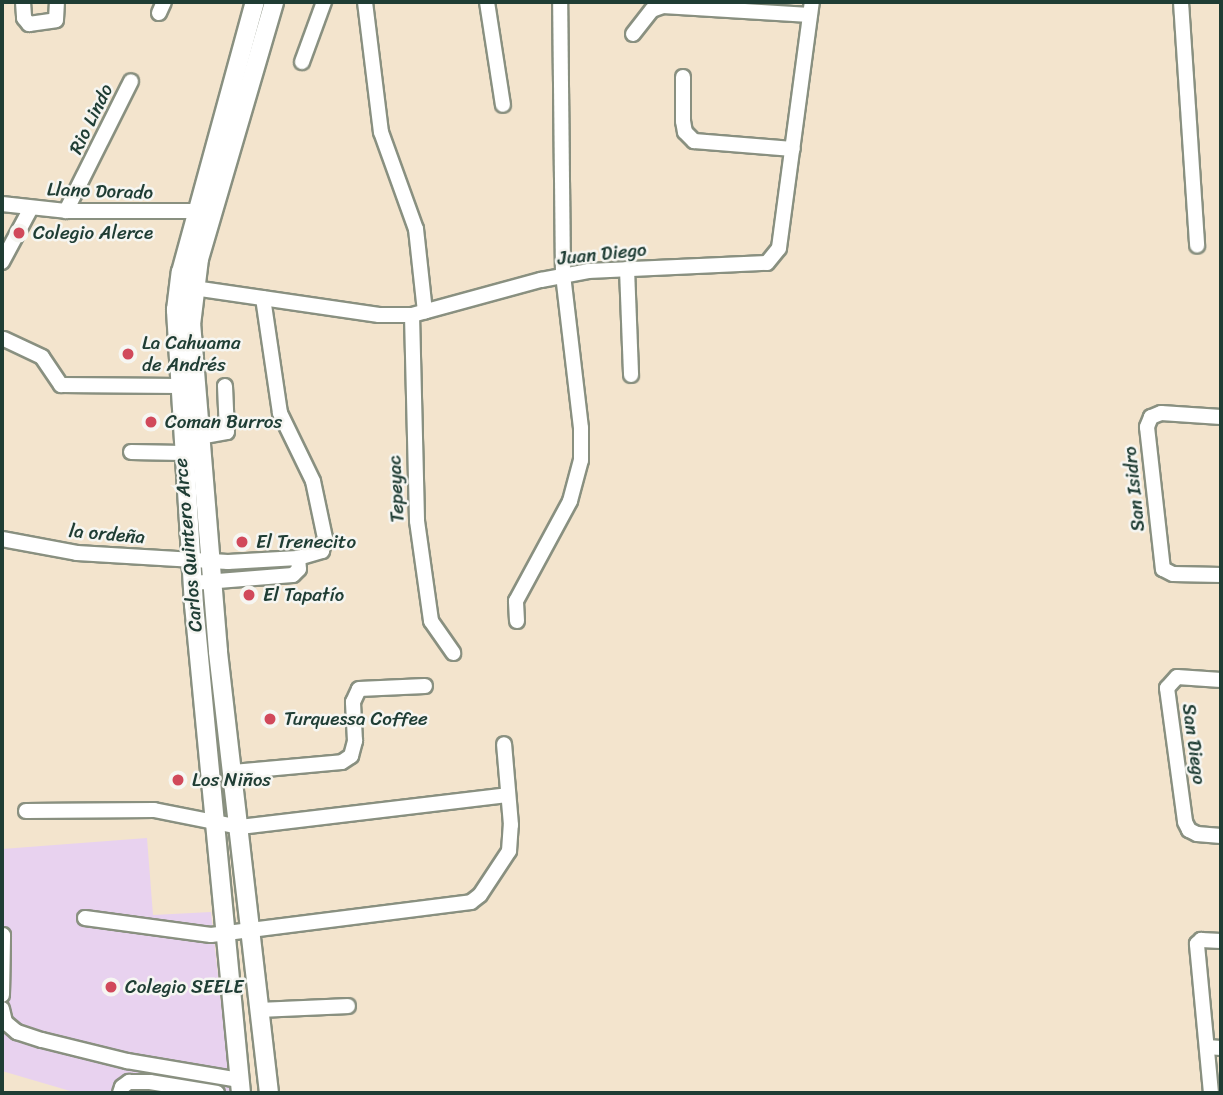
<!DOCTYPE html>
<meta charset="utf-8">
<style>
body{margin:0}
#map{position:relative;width:1223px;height:1095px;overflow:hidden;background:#f3e4cd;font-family:Sriracha,sans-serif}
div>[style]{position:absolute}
.built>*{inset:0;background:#e8d2ef}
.roads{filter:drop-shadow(2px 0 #899080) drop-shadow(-2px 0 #899080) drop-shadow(0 2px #899080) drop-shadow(0 -2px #899080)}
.minor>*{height:14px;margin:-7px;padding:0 7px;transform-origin:7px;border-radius:7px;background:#fff}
.major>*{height:18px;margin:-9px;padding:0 9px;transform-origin:9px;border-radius:9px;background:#fff}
.dots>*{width:19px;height:19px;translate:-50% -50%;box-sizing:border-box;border:4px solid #f6f6f2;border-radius:50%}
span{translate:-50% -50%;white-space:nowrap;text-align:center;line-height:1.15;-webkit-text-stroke:5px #f6f6f2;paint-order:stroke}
.street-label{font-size:19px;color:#1f3d34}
.poi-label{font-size:19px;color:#1f3d34}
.left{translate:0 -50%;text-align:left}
.frame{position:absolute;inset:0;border:4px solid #1f3d34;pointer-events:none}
</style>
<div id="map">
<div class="built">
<i style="clip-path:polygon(147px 838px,153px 915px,211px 912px,231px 1093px,77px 1093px,2px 1071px,2px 849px)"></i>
</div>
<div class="roads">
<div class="minor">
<i style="left:23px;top:2px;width:16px;rotate:86deg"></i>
<i style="left:24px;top:18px;width:8px;rotate:50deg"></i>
<i style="left:29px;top:24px;width:27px;rotate:-8deg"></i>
<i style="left:56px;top:20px;width:18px;rotate:-87deg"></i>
<i style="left:365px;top:2px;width:131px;rotate:83deg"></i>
<i style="left:381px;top:132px;width:103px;rotate:70.2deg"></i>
<i style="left:416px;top:229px;width:83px;rotate:83.8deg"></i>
<i style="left:487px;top:2px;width:104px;rotate:81.2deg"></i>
<i style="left:1181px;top:2px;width:244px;rotate:86.2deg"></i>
<i style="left:159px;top:13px;width:12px;rotate:-66deg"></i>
<i style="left:633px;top:34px;width:31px;rotate:-52deg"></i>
<i style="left:652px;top:10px;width:12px;rotate:-20deg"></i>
<i style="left:663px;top:6px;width:147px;rotate:3.5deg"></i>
<i style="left:302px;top:62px;width:64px;rotate:-69.9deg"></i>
<i style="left:683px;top:77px;width:44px;rotate:90deg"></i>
<i style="left:683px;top:121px;width:11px;rotate:80deg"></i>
<i style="left:685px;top:132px;width:13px;rotate:45deg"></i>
<i style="left:694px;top:141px;width:99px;rotate:4.6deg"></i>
<i style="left:2px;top:204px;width:64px;rotate:6.2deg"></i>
<i style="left:66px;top:211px;width:132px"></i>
<i style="left:66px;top:211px;width:145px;rotate:-63.4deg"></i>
<i style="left:2px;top:262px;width:61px;rotate:-61.8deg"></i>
<i style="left:627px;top:269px;width:106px;rotate:87.8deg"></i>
<i style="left:187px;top:287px;width:194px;rotate:8.3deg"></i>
<i style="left:379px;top:315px;width:33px"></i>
<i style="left:412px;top:315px;width:134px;rotate:-15.2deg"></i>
<i style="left:541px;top:280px;width:48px;rotate:-10.8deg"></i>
<i style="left:588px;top:271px;width:179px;rotate:-2.6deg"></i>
<i style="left:767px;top:263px;width:19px;rotate:-51deg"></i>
<i style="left:779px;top:248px;width:248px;rotate:-82.4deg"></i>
<i style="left:412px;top:315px;width:206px;rotate:88.6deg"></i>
<i style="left:417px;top:521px;width:101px;rotate:82deg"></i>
<i style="left:431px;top:621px;width:39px;rotate:55deg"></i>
<i style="left:4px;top:339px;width:42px;rotate:25.3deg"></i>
<i style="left:42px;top:357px;width:34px;rotate:56deg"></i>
<i style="left:61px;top:385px;width:118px;rotate:0.5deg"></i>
<i style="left:1221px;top:417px;width:60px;rotate:-176.2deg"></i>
<i style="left:1161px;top:413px;width:11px;rotate:158deg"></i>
<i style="left:1151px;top:417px;width:11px;rotate:112deg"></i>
<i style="left:1147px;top:427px;width:143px;rotate:83.6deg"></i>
<i style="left:1163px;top:569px;width:11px;rotate:27deg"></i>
<i style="left:1173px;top:574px;width:48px;rotate:1.2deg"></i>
<i style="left:199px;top:437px;width:28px;rotate:-10deg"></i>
<i style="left:227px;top:432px;width:46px;rotate:-92.5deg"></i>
<i style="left:131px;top:452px;width:52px;rotate:1.1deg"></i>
<i style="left:2px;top:539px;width:76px;rotate:10.6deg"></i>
<i style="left:77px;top:553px;width:151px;rotate:3.4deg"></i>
<i style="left:228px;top:562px;width:70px;rotate:-3.3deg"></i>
<i style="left:298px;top:558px;width:25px;rotate:-16deg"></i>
<i style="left:322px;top:551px;width:13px;rotate:-77deg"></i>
<i style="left:325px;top:538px;width:58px;rotate:-101.9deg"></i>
<i style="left:313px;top:481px;width:76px;rotate:-115.9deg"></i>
<i style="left:280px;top:413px;width:116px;rotate:-98.4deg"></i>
<i style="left:193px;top:583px;width:100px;rotate:-4.6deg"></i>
<i style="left:293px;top:575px;width:8px;rotate:-45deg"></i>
<i style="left:299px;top:569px;width:11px;rotate:-95deg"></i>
<i style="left:517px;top:621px;width:20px;rotate:-93deg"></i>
<i style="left:516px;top:601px;width:114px;rotate:-61.6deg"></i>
<i style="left:570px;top:501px;width:42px;rotate:-75deg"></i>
<i style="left:581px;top:460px;width:32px;rotate:-90deg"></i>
<i style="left:581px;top:428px;width:154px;rotate:-96.7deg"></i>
<i style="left:563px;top:275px;width:273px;rotate:-90.6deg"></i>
<i style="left:1221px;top:680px;width:44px;rotate:-176.1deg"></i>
<i style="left:1177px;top:677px;width:15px;rotate:132deg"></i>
<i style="left:1167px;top:688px;width:135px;rotate:82.3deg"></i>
<i style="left:1185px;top:822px;width:9px;rotate:63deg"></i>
<i style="left:1189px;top:830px;width:9px;rotate:27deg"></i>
<i style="left:1197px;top:834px;width:24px;rotate:5deg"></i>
<i style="left:233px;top:772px;width:109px;rotate:-5.2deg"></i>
<i style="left:342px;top:762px;width:11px;rotate:-34deg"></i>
<i style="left:351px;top:756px;width:16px;rotate:-75deg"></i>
<i style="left:355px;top:741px;width:39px;rotate:-93deg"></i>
<i style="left:353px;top:702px;width:14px;rotate:-65deg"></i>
<i style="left:359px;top:689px;width:66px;rotate:-2.6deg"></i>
<i style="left:26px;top:811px;width:128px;rotate:-0.4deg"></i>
<i style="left:154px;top:810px;width:88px;rotate:11.2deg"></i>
<i style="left:240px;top:827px;width:269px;rotate:-6.8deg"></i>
<i style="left:85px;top:918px;width:127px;rotate:7.7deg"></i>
<i style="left:211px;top:935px;width:262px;rotate:-7.2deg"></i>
<i style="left:471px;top:902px;width:11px;rotate:-38deg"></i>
<i style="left:480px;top:895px;width:53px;rotate:-56.6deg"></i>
<i style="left:509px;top:851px;width:26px;rotate:-86deg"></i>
<i style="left:511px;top:825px;width:81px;rotate:-94.9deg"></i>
<i style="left:2px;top:995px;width:60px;rotate:-89deg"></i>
<i style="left:2px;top:1009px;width:13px;rotate:77deg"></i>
<i style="left:5px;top:1022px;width:16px;rotate:40deg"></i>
<i style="left:17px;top:1032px;width:26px;rotate:18deg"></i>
<i style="left:42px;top:1040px;width:88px;rotate:13.9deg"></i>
<i style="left:127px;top:1061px;width:114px;rotate:9.6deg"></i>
<i style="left:260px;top:1010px;width:88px;rotate:-2.6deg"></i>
<i style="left:1207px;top:1047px;width:14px;rotate:4deg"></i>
<i style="left:120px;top:1093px;width:6px;rotate:-72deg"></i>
<i style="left:122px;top:1087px;width:9px;rotate:-36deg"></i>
<i style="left:129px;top:1082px;width:21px"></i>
<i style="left:150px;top:1082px;width:68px;rotate:9.3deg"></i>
<i style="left:1211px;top:1093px;width:150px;rotate:-95.4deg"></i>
<i style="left:1197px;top:944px;width:6px;rotate:-45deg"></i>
<i style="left:1201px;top:940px;width:20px;rotate:3deg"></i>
</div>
<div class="major">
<i style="left:241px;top:1093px;width:490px;rotate:-95.5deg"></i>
<i style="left:194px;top:605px;width:296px;rotate:-93.5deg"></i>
<i style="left:176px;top:310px;width:38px;rotate:-83deg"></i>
<i style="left:181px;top:272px;width:280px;rotate:-74.7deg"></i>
<i style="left:269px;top:1093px;width:445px;rotate:-96.6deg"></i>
<i style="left:218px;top:651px;width:327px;rotate:-94.7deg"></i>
<i style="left:191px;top:325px;width:66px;rotate:-83.1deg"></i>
<i style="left:199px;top:259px;width:268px;rotate:-73.7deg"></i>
</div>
</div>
<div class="dots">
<i style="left:19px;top:233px;background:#d1495b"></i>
<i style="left:128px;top:354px;background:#d1495b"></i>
<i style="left:151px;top:422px;background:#d1495b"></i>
<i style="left:242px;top:542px;background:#d1495b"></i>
<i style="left:249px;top:595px;background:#d1495b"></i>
<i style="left:270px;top:719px;background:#d1495b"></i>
<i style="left:178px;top:780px;background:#d1495b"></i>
<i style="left:111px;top:987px;background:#d1495b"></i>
</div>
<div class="street-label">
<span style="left:91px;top:119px;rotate:-64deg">Rio Lindo</span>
<span style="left:100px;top:191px;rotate:2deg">Llano Dorado</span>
<span style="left:602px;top:254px;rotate:-6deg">Juan Diego</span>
<span style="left:396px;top:489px;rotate:-93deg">Tepeyac</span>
<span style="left:1134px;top:489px;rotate:-96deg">San Isidro</span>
<span style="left:107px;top:534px;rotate:5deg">la ordeña</span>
<span style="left:188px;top:545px;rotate:-95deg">Carlos Quintero Arce</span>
<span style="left:1194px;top:744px;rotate:82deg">San Diego</span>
</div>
<div class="poi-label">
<span class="left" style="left:33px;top:233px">Colegio Alerce</span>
<span class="left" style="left:142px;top:354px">La Cahuama<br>de Andrés</span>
<span class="left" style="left:165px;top:422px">Coman Burros</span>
<span class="left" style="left:256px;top:542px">El Trenecito</span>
<span class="left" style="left:263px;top:595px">El Tapatío</span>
<span class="left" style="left:284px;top:719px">Turquessa Coffee</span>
<span class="left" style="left:192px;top:780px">Los Niños</span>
<span class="left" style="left:125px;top:987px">Colegio SEELE</span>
</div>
<div class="frame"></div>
</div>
